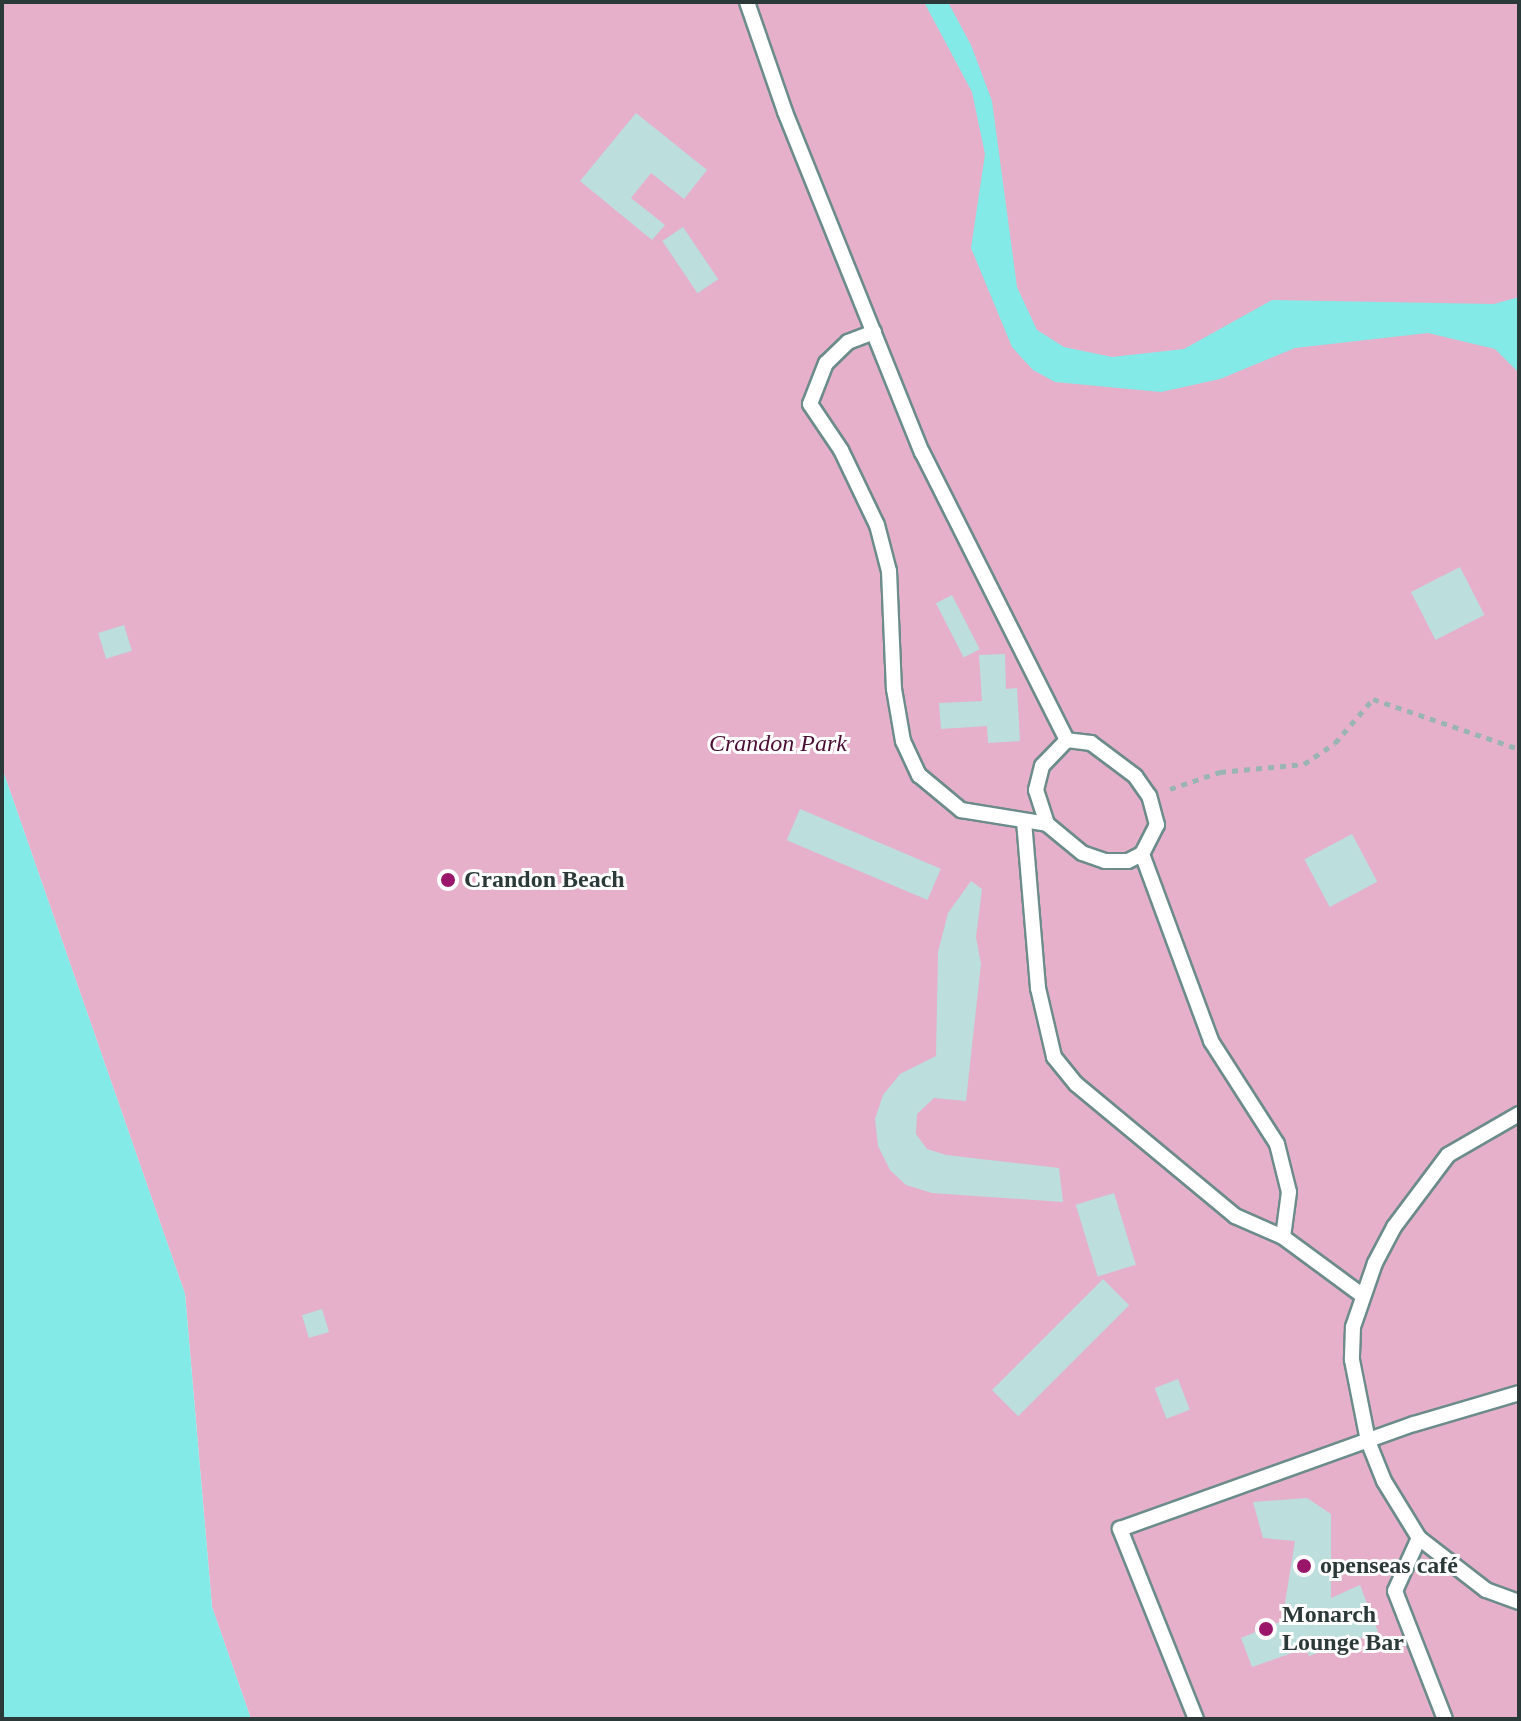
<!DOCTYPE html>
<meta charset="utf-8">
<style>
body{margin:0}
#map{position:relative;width:1521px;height:1721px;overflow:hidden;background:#d8faf8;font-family:"Times New Roman",serif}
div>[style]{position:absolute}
.green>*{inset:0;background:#e6b0ca}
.water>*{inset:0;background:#83eae7}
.building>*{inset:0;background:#bcdedc;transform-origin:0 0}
.path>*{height:5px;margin-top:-2.5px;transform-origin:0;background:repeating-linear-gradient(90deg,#99b4b2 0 6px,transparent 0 12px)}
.roads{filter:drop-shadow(2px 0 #6c8c8b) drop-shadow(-2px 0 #6c8c8b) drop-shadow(0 2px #6c8c8b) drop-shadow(0 -2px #6c8c8b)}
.service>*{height:14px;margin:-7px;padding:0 7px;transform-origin:7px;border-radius:7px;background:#fff}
.dots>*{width:22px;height:22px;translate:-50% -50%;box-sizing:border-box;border:4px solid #fff;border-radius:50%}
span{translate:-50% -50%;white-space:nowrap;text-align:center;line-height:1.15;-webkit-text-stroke:6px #fff;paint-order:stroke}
.park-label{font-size:24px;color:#4d0e34;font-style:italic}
.poi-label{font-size:24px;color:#2b3938;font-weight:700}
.left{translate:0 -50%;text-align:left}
.frame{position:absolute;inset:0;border:4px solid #2b3938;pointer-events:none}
</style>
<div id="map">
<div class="green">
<i style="clip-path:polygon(2px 2px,1519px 2px,1519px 1719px,251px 1719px,212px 1607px,185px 1294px,2px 768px)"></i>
</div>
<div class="water">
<i style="clip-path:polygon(924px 2px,948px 2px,971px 45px,992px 101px,1017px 287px,1037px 330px,1064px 347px,1112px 357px,1184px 349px,1272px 300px,1494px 304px,1519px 297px,1519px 373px,1495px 349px,1428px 333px,1295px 348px,1220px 379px,1161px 392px,1055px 382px,1033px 370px,1012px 347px,971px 248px,985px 154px,972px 92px)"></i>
<i style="clip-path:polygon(2px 768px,185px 1294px,212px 1607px,251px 1719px,2px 1719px)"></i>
</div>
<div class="building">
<i style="clip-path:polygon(636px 113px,707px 170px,684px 199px,651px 173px,631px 198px,665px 225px,652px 240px,580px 181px)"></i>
<i style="left:683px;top:227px;width:63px;height:25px;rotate:56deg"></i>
<i style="left:1460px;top:567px;width:54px;height:55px;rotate:63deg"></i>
<i style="left:952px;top:595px;width:61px;height:18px;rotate:63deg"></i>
<i style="left:124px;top:625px;width:27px;height:27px;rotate:73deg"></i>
<i style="clip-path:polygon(1005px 654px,1006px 689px,1017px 688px,1020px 741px,988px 743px,987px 726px,941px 729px,939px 703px,982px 701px,979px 655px)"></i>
<i style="left:800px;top:809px;width:153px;height:34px;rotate:23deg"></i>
<i style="left:1352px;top:834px;width:54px;height:54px;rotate:62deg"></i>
<i style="clip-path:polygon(971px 881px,982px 889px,976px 937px,981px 964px,966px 1101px,934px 1098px,917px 1114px,916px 1134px,927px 1149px,946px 1155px,1059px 1168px,1063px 1202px,932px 1193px,906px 1185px,890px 1170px,878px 1146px,875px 1119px,883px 1095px,900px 1074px,936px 1056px,938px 952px,948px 913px)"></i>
<i style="left:1114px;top:1193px;width:75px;height:40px;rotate:73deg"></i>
<i style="left:1103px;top:1279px;width:37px;height:157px;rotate:45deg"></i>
<i style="left:322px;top:1309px;width:24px;height:21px;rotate:73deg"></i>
<i style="left:1178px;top:1379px;width:33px;height:25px;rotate:69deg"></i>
<i style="clip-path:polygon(1307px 1498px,1331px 1514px,1331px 1598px,1360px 1585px,1378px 1632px,1309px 1656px,1306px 1648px,1252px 1667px,1241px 1638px,1292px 1617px,1284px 1609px,1295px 1541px,1263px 1538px,1253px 1502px)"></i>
</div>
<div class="path">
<i style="left:1170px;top:789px;width:53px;rotate:-18.8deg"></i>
<i style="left:1220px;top:772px;width:84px;rotate:-5.4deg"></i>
<i style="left:1304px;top:764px;width:37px;rotate:-34deg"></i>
<i style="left:1335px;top:743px;width:58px;rotate:-49.2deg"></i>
<i style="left:1373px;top:699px;width:154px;rotate:18.9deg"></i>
</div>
<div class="roads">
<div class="service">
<i style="left:747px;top:2px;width:116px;rotate:70.9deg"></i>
<i style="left:785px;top:112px;width:367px;rotate:68.1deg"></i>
<i style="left:922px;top:452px;width:322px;rotate:63.3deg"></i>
<i style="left:874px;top:332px;width:28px;rotate:159deg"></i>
<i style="left:848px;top:342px;width:30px;rotate:136deg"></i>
<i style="left:826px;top:363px;width:44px;rotate:111.3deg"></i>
<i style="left:810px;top:404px;width:55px;rotate:56deg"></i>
<i style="left:841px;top:450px;width:83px;rotate:64.4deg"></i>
<i style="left:877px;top:525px;width:48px;rotate:75.4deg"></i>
<i style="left:889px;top:571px;width:118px;rotate:87.6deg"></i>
<i style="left:894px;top:689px;width:53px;rotate:80.2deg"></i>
<i style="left:903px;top:741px;width:38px;rotate:65deg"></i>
<i style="left:919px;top:775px;width:55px;rotate:39.8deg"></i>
<i style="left:961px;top:810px;width:87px;rotate:9.2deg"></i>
<i style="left:1047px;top:824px;width:45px;rotate:39.6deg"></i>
<i style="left:1082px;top:853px;width:24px;rotate:19deg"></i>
<i style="left:1105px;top:861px;width:23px"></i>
<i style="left:1128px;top:861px;width:16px;rotate:-27deg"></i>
<i style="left:1142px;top:854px;width:33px;rotate:-63deg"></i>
<i style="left:1157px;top:825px;width:30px;rotate:-105deg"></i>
<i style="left:1149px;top:796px;width:24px;rotate:-125deg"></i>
<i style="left:1135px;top:776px;width:55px;rotate:-143.1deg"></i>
<i style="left:1091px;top:743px;width:24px;rotate:-173deg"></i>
<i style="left:1067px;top:740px;width:36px;rotate:134deg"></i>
<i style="left:1042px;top:766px;width:25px;rotate:104deg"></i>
<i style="left:1036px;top:790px;width:36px;rotate:72deg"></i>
<i style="left:1024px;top:821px;width:168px;rotate:85.2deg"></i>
<i style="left:1038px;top:988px;width:71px;rotate:76.9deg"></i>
<i style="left:1054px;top:1057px;width:35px;rotate:51deg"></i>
<i style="left:1076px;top:1084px;width:207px;rotate:39.7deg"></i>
<i style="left:1235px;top:1216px;width:52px;rotate:23.6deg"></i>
<i style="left:1142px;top:854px;width:199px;rotate:69.7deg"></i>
<i style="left:1211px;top:1041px;width:122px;rotate:57.3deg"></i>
<i style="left:1277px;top:1144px;width:49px;rotate:76deg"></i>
<i style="left:1289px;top:1192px;width:45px;rotate:97.6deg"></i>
<i style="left:1283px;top:1237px;width:99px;rotate:36.4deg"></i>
<i style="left:1519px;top:1114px;width:82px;rotate:150deg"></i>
<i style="left:1448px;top:1155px;width:90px;rotate:126.9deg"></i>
<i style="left:1394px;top:1227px;width:41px;rotate:117.8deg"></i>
<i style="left:1375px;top:1263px;width:68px;rotate:109deg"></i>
<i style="left:1353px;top:1327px;width:33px;rotate:92deg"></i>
<i style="left:1352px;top:1360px;width:83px;rotate:78.8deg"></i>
<i style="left:1368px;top:1441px;width:43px;rotate:68.2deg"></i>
<i style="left:1384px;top:1481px;width:67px;rotate:58.4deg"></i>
<i style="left:1419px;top:1538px;width:85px;rotate:37.8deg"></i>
<i style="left:1486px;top:1590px;width:35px;rotate:20deg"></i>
<i style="left:1419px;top:1538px;width:58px;rotate:114.4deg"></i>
<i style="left:1395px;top:1591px;width:137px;rotate:68.7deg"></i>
<i style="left:1196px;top:1719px;width:205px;rotate:-111.8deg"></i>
<i style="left:1120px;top:1529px;width:312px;rotate:-19.7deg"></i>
<i style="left:1414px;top:1424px;width:109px;rotate:-16.4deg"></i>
</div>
</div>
<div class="dots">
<i style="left:448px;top:880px;background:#9a166a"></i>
<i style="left:1304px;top:1566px;background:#9a166a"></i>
<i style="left:1266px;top:1629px;background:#9a166a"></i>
</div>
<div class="park-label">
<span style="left:778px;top:744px">Crandon Park</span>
</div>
<div class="poi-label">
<span class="left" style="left:464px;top:880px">Crandon Beach</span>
<span class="left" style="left:1320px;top:1566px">openseas café</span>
<span class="left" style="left:1282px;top:1629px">Monarch<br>Lounge Bar</span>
</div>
<div class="frame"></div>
</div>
